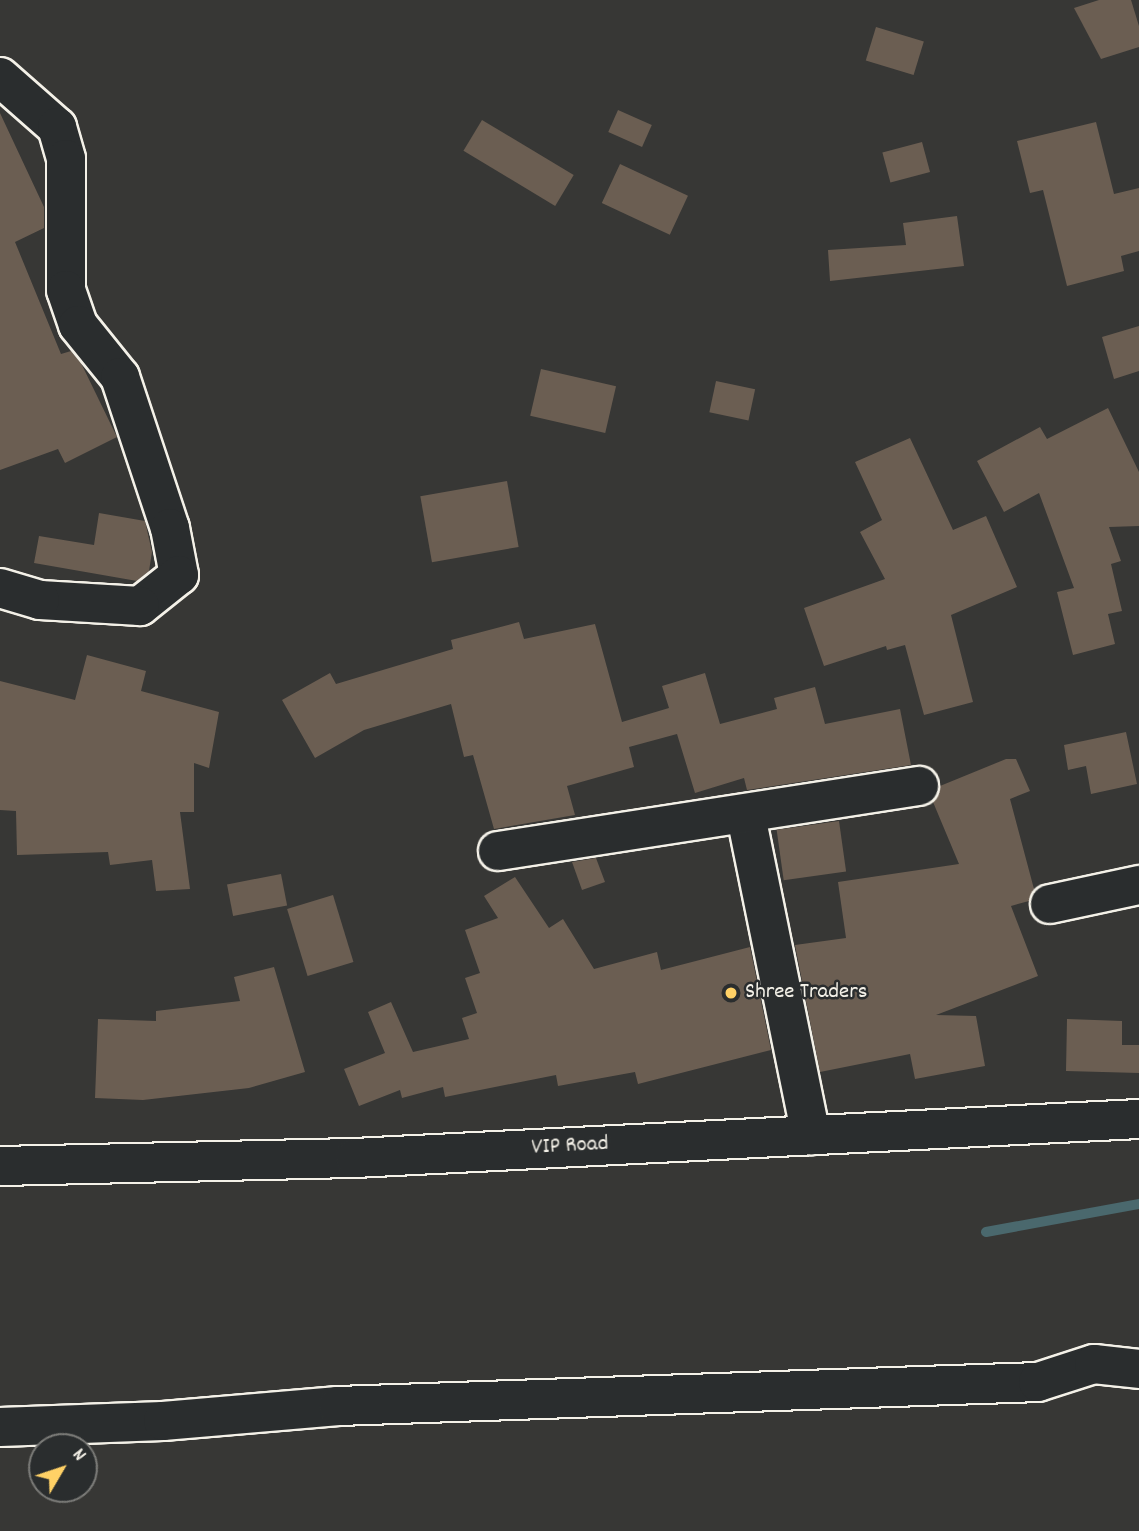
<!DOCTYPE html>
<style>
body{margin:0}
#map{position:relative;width:1139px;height:1531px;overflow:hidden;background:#373735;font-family:Dekko,sans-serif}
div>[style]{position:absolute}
.stream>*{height:10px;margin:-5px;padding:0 5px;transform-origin:5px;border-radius:5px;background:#4a686d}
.building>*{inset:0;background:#6b5e52;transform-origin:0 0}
.roads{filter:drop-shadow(2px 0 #f4f1e8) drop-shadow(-2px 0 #f4f1e8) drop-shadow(0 2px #f4f1e8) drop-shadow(0 -2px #f4f1e8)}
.minor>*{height:38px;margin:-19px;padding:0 19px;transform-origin:19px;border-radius:19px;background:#2a2d2e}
.highway>*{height:38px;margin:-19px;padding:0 19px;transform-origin:19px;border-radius:19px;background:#2a2d2e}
.dots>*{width:19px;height:19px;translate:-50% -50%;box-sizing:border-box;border:4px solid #2a2d2e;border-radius:50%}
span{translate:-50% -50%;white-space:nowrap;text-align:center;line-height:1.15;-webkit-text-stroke:5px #2a2d2e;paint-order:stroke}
.poi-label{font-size:23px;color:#f4f1e8}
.left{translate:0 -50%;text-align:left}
.street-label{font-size:23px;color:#f4f1e8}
.north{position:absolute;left:28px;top:1433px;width:70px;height:70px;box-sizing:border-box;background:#2a2d2e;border:2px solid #7b7b78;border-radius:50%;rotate:51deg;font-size:19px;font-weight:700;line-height:28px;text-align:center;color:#f4f1e8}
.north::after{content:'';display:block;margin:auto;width:24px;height:32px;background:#ffd166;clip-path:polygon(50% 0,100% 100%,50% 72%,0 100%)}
</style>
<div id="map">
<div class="stream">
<i style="left:986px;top:1232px;width:156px;rotate:-10.4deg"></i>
</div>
<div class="building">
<i style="clip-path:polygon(1099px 0,1131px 0,1139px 26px,1139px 47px,1101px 59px,1074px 8px)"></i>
<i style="left:876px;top:27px;width:50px;height:35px;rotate:17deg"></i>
<i style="left:618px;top:110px;width:37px;height:24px;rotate:24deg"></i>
<i style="clip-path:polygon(0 113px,44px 207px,44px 228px,15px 242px,61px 354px,71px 351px,81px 363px,117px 437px,65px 463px,58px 449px,0 470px)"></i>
<i style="left:482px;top:120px;width:107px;height:36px;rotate:31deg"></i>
<i style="clip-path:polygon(1096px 122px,1114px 194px,1139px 188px,1139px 251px,1121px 256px,1124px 271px,1067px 286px,1043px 190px,1030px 193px,1017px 141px)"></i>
<i style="left:922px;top:142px;width:31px;height:41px;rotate:75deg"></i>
<i style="left:620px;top:164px;width:75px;height:43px;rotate:25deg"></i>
<i style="clip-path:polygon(957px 216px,964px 266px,830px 281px,828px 250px,906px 245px,903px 223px)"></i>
<i style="clip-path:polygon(1139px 326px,1139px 371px,1114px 379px,1102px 337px)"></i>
<i style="left:541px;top:369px;width:77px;height:48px;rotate:13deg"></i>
<i style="left:716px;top:381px;width:40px;height:32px;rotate:12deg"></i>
<i style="clip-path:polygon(1108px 408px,1139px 472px,1139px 526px,1109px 527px,1121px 561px,1111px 564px,1122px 611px,1108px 614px,1115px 644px,1073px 655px,1057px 592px,1074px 588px,1039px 493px,1004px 512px,977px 461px,1040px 427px,1047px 439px)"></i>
<i style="clip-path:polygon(910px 438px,953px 530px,986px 516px,1017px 587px,951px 615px,973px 702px,924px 715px,905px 645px,887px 650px,886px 646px,824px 666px,804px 608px,885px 579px,860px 532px,882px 520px,855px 462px)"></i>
<i style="left:507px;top:481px;width:67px;height:88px;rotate:80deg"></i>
<i style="clip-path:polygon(99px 513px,145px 521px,152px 552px,149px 571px,137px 581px,34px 563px,39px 536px,94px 545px)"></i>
<i style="clip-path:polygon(519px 622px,524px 639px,595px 624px,622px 722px,669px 708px,662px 686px,705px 673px,720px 724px,777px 709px,774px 698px,815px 687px,825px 724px,900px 709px,911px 765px,747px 790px,744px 778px,695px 793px,677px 734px,629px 747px,634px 767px,567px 786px,575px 815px,494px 829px,473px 755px,464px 757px,451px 704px,364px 730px,315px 758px,282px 700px,330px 673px,336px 684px,453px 649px,451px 640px)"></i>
<i style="clip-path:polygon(87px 655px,146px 671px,141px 691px,219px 712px,209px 768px,194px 763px,194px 812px,180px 812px,190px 889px,156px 891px,152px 860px,110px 865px,108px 852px,17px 855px,16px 811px,0 810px,0 681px,75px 700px)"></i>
<i style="clip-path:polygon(1126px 732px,1137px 784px,1091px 794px,1086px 766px,1068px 770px,1064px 745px)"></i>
<i style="clip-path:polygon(1006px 759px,1016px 759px,1030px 791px,1010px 799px,1034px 889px,1029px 901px,1011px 906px,1038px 976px,936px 1015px,976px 1016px,985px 1066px,915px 1079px,910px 1054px,820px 1072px,795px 945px,846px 938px,838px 882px,959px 864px,933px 802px,940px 786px)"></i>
<i style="left:839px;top:821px;width:51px;height:63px;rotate:82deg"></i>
<i style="clip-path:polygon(596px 858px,605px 882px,582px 890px,572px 862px)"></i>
<i style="left:281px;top:874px;width:32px;height:55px;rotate:79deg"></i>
<i style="clip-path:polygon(515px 877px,549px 928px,563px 919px,594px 969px,657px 952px,661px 970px,750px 947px,771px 1050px,638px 1084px,635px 1072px,558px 1086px,556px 1075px,445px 1097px,443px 1087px,402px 1098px,400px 1090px,359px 1106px,344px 1069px,385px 1053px,368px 1012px,391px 1002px,413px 1052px,469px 1039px,462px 1018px,477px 1013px,465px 978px,480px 973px,465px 930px,498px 918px,484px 896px)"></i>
<i style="left:333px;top:895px;width:70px;height:48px;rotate:73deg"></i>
<i style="clip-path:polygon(274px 967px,305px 1072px,249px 1088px,143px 1100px,95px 1098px,98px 1019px,156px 1021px,156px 1011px,240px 1001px,234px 977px)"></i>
<i style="clip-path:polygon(1067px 1019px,1122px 1021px,1122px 1045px,1139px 1045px,1139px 1073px,1066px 1071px)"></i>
</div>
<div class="roads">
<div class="minor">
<i style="left:0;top:77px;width:76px;rotate:41.3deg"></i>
<i style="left:57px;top:127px;width:33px;rotate:74deg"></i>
<i style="left:66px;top:159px;width:131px;rotate:90deg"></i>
<i style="left:66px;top:290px;width:37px;rotate:71deg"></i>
<i style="left:78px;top:325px;width:67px;rotate:51.1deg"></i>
<i style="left:120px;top:377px;width:159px;rotate:71.7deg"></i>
<i style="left:170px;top:528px;width:48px;rotate:79.2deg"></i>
<i style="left:179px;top:575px;width:50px;rotate:141.5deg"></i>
<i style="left:140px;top:606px;width:100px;rotate:-176.6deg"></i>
<i style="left:40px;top:600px;width:42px;rotate:-163.3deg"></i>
<i style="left:746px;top:816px;width:326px;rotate:78.5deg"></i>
<i style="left:498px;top:851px;width:426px;rotate:-8.8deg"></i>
<i style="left:1050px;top:904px;width:91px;rotate:-12.1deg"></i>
<i style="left:0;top:1427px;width:163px;rotate:-2.1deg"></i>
<i style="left:163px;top:1421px;width:176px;rotate:-4.9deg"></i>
<i style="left:338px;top:1406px;width:700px;rotate:-1.96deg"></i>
<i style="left:1038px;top:1382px;width:59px;rotate:-17.8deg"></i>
<i style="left:1094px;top:1364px;width:45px;rotate:6.3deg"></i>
</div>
<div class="highway">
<i style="left:0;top:1166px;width:355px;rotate:-1.3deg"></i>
<i style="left:355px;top:1158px;width:785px;rotate:-2.85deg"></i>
</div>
</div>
<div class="dots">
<i style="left:731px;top:993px;background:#ffd166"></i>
</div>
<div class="poi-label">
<span class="left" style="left:745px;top:993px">Shree Traders</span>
</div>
<div class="street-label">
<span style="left:570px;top:1147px;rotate:-3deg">VIP Road</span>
</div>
<div class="north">N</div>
</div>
